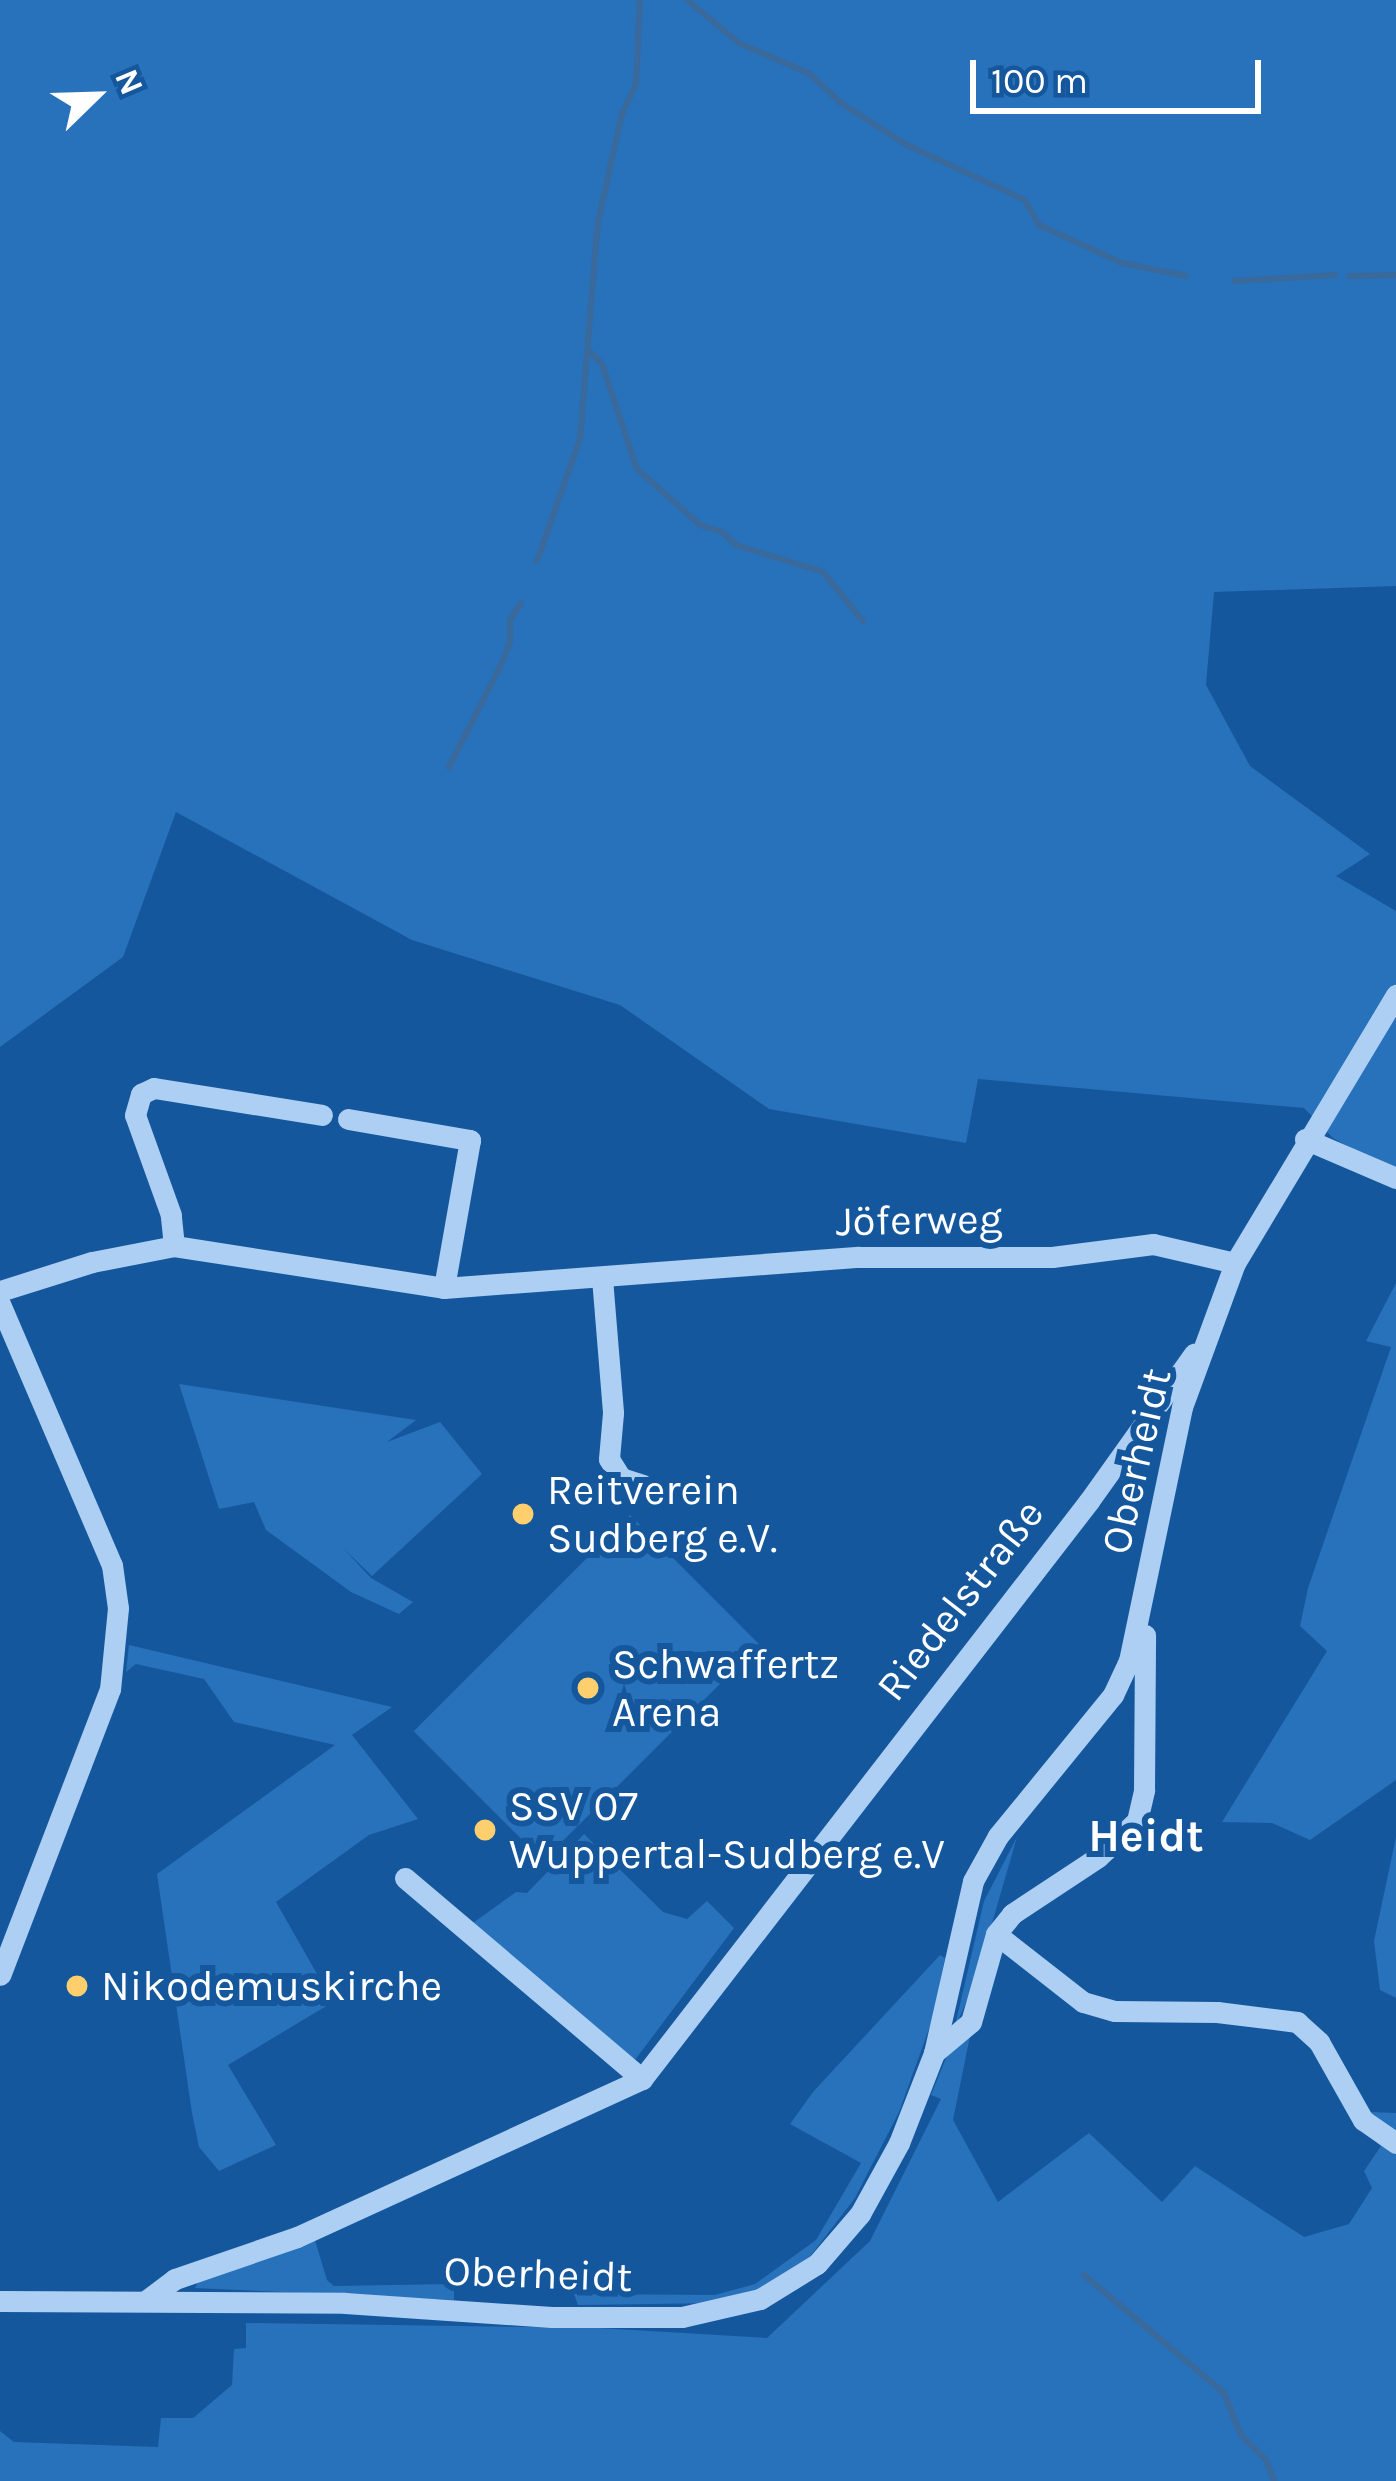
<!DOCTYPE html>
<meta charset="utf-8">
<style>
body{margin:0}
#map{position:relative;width:1396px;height:2481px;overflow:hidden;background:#15579d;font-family:Karla,sans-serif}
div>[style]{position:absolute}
.green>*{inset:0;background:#2871bb;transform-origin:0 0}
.stream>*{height:6px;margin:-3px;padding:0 3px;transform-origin:3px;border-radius:3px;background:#3a699b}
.minor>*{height:21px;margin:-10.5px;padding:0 10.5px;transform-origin:10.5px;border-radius:10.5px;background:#accff3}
.dots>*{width:33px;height:33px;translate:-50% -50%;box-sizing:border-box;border:6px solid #15579d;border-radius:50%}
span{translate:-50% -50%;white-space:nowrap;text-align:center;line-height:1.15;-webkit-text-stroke:12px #15579d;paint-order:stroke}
.street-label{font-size:42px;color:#fff}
.poi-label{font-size:42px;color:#fff}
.left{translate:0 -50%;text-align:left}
.neighbourhood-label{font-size:45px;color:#fff;font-weight:700}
.north{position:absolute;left:36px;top:36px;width:120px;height:120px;-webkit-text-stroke:9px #15579d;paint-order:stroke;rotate:67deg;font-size:33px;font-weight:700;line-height:48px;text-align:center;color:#fff}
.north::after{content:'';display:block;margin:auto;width:42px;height:54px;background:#fff;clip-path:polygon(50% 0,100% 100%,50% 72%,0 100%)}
.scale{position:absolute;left:970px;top:60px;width:291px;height:54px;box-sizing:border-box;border:6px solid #fff;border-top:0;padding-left:15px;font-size:36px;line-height:42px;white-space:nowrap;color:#fff;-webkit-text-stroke:9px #15579d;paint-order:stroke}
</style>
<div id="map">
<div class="green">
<i style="clip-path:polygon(0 0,1396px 0,1396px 586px,1214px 592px,1206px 685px,1250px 766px,1370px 854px,1336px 876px,1396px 911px,1396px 1175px,1333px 1138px,1304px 1108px,978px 1079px,966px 1143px,769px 1109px,620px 1005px,412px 940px,176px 812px,123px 957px,0 1047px)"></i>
<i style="clip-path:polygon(1396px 1283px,1396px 1780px,1310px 1840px,1272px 1823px,1222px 1822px,1327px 1651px,1300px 1626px,1308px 1588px,1391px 1347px,1366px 1341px)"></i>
<i style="clip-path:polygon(179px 1384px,416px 1420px,387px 1442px,440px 1422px,482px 1474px,372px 1576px,343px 1548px,371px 1578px,413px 1602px,399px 1614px,351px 1592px,266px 1530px,254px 1502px,219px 1509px)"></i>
<i style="left:630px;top:1515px;width:183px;height:306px;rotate:45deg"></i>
<i style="clip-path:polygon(129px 1645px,392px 1707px,352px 1735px,418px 1819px,369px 1835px,276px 1902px,333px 2002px,228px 2065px,276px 2145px,219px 2171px,199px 2147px,192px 2113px,157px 1874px,335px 1745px,234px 1722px,204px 1679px,136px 1664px,126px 1672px)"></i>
<i style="clip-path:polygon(584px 1834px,663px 1912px,687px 1919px,707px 1901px,734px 1928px,635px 2060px,473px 1923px,516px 1892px,527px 1893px)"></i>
<i style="clip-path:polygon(1017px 1837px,975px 1982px,954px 2030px,984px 1901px)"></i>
<i style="clip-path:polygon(1396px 1837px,1396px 1998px,1380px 1990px,1374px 1941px)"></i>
<i style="clip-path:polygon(940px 1955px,945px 1958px,933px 2018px,899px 2112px,855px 2198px,805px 2263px,785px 2279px,724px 2303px,578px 2305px,574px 2294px,715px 2295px,755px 2284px,816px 2240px,861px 2163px,790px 2124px,813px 2092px)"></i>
<i style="clip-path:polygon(970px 2036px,953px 2120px,998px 2202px,1089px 2133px,1162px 2202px,1195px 2166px,1304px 2237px,1349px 2224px,1372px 2188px,1364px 2171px,1381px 2146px,1360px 2125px,1370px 2120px,1371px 2112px,1396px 2113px,1396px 2481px,0 2481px,0 2431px,14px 2442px,158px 2447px,161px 2418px,193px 2418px,232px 2385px,234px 2349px,246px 2348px,246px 2323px,599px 2328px,767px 2338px,870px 2241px,941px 2099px,931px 2095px,944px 2063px,950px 2050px)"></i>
<i style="clip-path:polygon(314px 2237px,327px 2280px,334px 2286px,454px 2284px,454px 2300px,195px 2288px,199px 2280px)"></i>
</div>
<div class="stream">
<i style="left:687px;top:0;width:67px;rotate:39.6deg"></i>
<i style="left:739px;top:43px;width:77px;rotate:23.6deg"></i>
<i style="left:810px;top:74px;width:42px;rotate:43.1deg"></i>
<i style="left:841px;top:103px;width:78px;rotate:32.5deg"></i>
<i style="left:907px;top:145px;width:130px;rotate:25deg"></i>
<i style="left:1025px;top:200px;width:29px;rotate:61deg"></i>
<i style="left:1039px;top:225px;width:91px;rotate:24.6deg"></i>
<i style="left:1122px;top:263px;width:65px;rotate:11.5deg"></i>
<i style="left:1349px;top:276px;width:47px;rotate:-1.2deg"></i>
<i style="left:1235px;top:281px;width:100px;rotate:-3.4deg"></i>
<i style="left:589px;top:351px;width:18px;rotate:45deg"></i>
<i style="left:602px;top:364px;width:111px;rotate:71.6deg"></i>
<i style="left:637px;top:469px;width:84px;rotate:41.6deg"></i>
<i style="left:700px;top:525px;width:23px;rotate:18deg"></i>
<i style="left:722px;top:532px;width:19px;rotate:43deg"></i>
<i style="left:736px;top:545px;width:91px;rotate:17.2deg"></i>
<i style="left:823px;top:572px;width:63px;rotate:50.8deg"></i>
<i style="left:537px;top:561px;width:129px;rotate:-70.6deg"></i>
<i style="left:580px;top:439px;width:218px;rotate:-85.3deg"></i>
<i style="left:598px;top:222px;width:111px;rotate:-77.5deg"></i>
<i style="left:622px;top:114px;width:33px;rotate:-65deg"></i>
<i style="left:636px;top:84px;width:84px;rotate:-87.3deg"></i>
<i style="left:449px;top:767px;width:119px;rotate:-63deg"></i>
<i style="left:503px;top:661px;width:20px;rotate:-70deg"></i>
<i style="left:510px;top:642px;width:22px;rotate:-90deg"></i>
<i style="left:510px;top:620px;width:20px;rotate:-57deg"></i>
<i style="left:1084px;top:2275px;width:183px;rotate:40.1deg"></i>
<i style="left:1224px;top:2393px;width:45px;rotate:68deg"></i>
<i style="left:1241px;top:2435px;width:35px;rotate:45deg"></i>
<i style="left:1266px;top:2460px;width:22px;rotate:69deg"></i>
</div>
<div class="minor">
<i style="left:348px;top:1119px;width:124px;rotate:9.8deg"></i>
<i style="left:470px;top:1140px;width:150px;rotate:100deg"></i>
<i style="left:1305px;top:1139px;width:99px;rotate:23.2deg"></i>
<i style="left:174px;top:1246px;width:31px;rotate:-96deg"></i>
<i style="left:171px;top:1215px;width:106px;rotate:-109.8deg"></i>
<i style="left:135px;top:1115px;width:22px;rotate:-74deg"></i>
<i style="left:141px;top:1094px;width:14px;rotate:-25deg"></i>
<i style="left:154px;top:1088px;width:170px;rotate:9.1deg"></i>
<i style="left:602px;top:1278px;width:135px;rotate:85.3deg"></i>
<i style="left:613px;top:1413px;width:46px;rotate:95deg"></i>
<i style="left:609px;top:1459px;width:22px;rotate:58deg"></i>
<i style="left:621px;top:1478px;width:23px;rotate:18deg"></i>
<i style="left:0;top:1291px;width:96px;rotate:-17.5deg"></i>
<i style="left:92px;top:1262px;width:84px;rotate:-11deg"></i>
<i style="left:174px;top:1246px;width:273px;rotate:8.8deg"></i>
<i style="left:444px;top:1288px;width:416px;rotate:-4.3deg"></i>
<i style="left:859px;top:1257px;width:193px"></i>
<i style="left:1052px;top:1257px;width:102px;rotate:-7.3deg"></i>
<i style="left:1153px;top:1244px;width:84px;rotate:13deg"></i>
<i style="left:0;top:1304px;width:284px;rotate:66.8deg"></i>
<i style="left:112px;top:1565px;width:43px;rotate:82.1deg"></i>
<i style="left:118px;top:1608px;width:81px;rotate:95.6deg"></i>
<i style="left:110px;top:1689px;width:306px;rotate:111deg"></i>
<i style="left:405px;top:1878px;width:311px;rotate:40.3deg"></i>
<i style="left:996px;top:1934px;width:110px;rotate:38deg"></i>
<i style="left:1083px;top:2002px;width:33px;rotate:16deg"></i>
<i style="left:1115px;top:2011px;width:102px;rotate:0.6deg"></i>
<i style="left:1217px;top:2012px;width:81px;rotate:7.1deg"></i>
<i style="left:1297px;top:2022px;width:30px;rotate:42deg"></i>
<i style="left:1319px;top:2042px;width:90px;rotate:60.6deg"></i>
<i style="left:1363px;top:2120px;width:40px;rotate:34.9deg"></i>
<i style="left:934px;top:2053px;width:48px;rotate:-40deg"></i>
<i style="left:971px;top:2022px;width:91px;rotate:-74.1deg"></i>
<i style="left:996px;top:1934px;width:26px;rotate:-51deg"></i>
<i style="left:1012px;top:1914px;width:103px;rotate:-33.5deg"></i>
<i style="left:1098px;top:1857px;width:53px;rotate:-42.7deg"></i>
<i style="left:1137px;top:1821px;width:32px;rotate:-77deg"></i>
<i style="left:1144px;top:1790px;width:155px;rotate:-89.6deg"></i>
<i style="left:147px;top:2300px;width:35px;rotate:-37deg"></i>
<i style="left:175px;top:2279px;width:129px;rotate:-19deg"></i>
<i style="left:297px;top:2237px;width:379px;rotate:-24.6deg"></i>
<i style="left:642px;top:2079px;width:731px;rotate:-52.28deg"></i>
<i style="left:1089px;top:1501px;width:181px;rotate:-54.5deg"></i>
<i style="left:0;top:2301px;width:345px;rotate:0.3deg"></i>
<i style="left:345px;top:2303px;width:207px;rotate:3.9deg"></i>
<i style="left:552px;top:2317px;width:130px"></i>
<i style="left:682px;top:2317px;width:80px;rotate:-13deg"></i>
<i style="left:760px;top:2299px;width:67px;rotate:-31.6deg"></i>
<i style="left:817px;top:2264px;width:66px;rotate:-49.3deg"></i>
<i style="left:860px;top:2214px;width:81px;rotate:-61.2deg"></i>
<i style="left:899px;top:2143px;width:97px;rotate:-68.7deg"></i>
<i style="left:934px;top:2053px;width:176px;rotate:-77.2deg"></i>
<i style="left:973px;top:1881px;width:51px;rotate:-60.9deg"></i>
<i style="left:998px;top:1836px;width:182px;rotate:-50.8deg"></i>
<i style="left:1113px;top:1695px;width:38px;rotate:-65deg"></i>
<i style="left:1129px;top:1661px;width:259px;rotate:-78.2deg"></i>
<i style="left:1182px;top:1407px;width:153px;rotate:-69.8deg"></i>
<i style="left:1235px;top:1263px;width:313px;rotate:-59deg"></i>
</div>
<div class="dots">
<i style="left:523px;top:1514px;background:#ffcf6e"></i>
<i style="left:588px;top:1688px;background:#ffcf6e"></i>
<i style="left:485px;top:1830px;background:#ffcf6e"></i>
<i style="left:77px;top:1986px;background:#ffcf6e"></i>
</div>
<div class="street-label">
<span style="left:919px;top:1220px;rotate:-1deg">Jöferweg</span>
<span style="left:1136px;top:1461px;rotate:-77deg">Oberheidt</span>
<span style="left:960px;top:1600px;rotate:-52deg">Riedelstraße</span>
<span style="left:538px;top:2274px;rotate:2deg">Oberheidt</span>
</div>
<div class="poi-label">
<span class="left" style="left:547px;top:1514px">Reitverein<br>Sudberg e.V.</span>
<span class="left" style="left:612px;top:1688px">Schwaffertz<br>Arena</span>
<span class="left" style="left:509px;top:1830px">SSV 07<br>Wuppertal-Sudberg e.V</span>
<span class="left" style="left:101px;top:1986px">Nikodemuskirche</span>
</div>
<div class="neighbourhood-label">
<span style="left:1146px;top:1837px">Heidt</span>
</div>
<div class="north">N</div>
<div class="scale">100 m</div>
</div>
